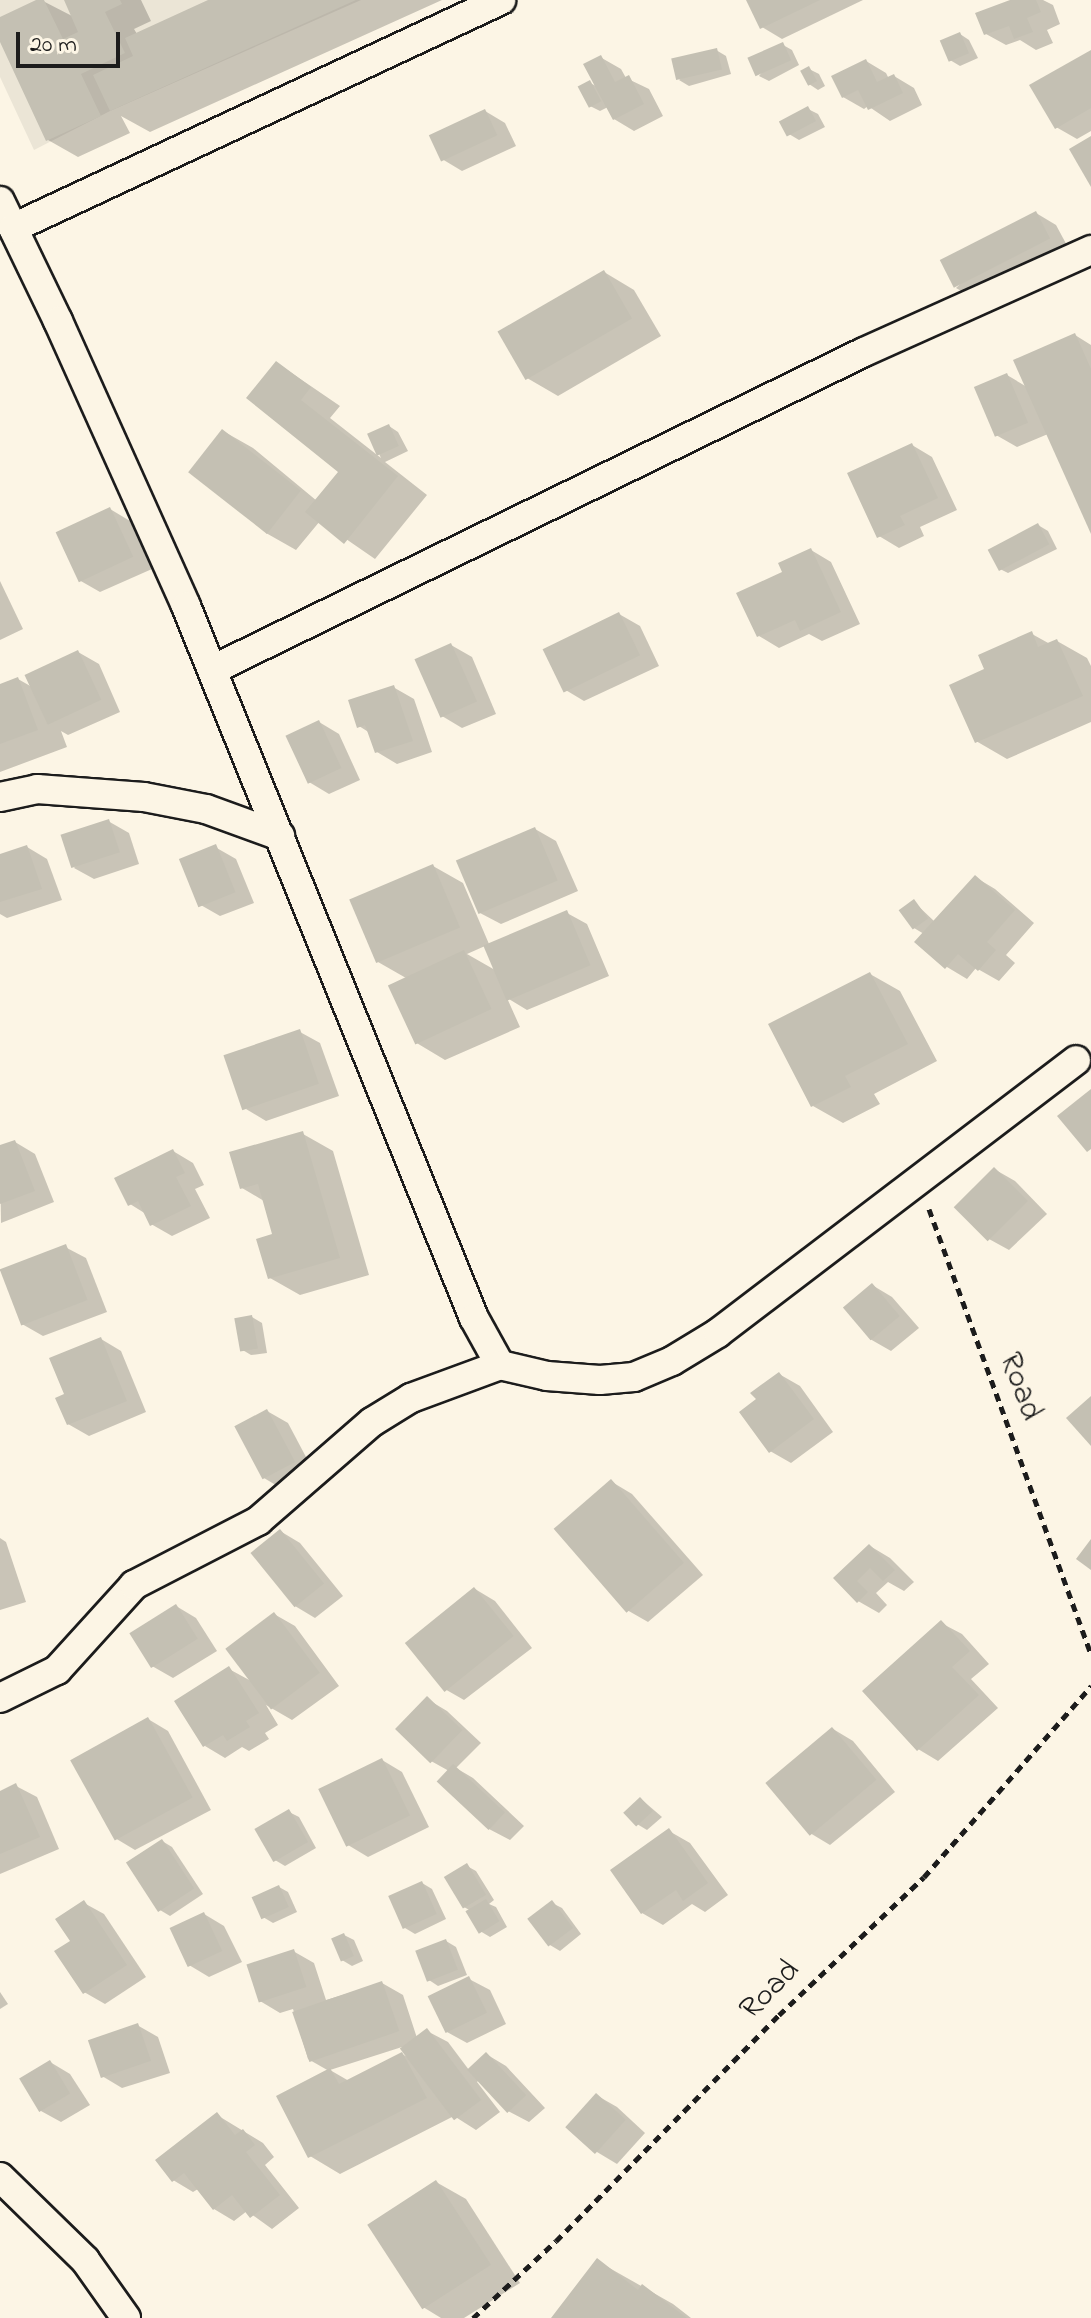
<!DOCTYPE html>
<style>
body{margin:0}
#map{position:relative;width:1091px;height:2318px;overflow:hidden;background:#fcf5e5;font-family:"Indie Flower",sans-serif}
div>[style]{position:absolute}
.built>*{inset:0;background:#ebe5d6}
.shadow>*{inset:0;background:#0003}
.building>*{inset:0;background:#c4c0b3;transform-origin:0 0}
.path>*{height:5px;margin-top:-2.5px;transform-origin:0;background:repeating-linear-gradient(90deg,#1c1c1c 0 8px,transparent 0 14px)}
.roads{filter:drop-shadow(2px 0 #1c1c1c) drop-shadow(-2px 0 #1c1c1c) drop-shadow(0 2px #1c1c1c) drop-shadow(0 -2px #1c1c1c)}
.minor>*{height:28px;margin:-14px;padding:0 14px;transform-origin:14px;border-radius:14px;background:#fcf5e5}
span{translate:-50% -50%;white-space:nowrap;text-align:center;line-height:1.15;-webkit-text-stroke:6px #fcf5e5;paint-order:stroke}
.street-label{font-size:32px;color:#1c1c1c}
.scale{position:absolute;left:16px;top:32px;width:104px;height:36px;box-sizing:border-box;border:4px solid #1c1c1c;border-top:0;padding-left:10px;font-size:24px;line-height:28px;white-space:nowrap;color:#1c1c1c;-webkit-text-stroke:6px #fcf5e5;paint-order:stroke}
</style>
<div id="map">
<div class="built">
<i style="clip-path:polygon(0 0,361px 0,110px 111px,34px 150px,0 77px)"></i>
</div>
<div class="shadow">
<i style="clip-path:polygon(41px 0,74px 17px,66px 0,141px 0,151px 21px,134px 29px,137px 34px,213px 0,442px 0,150px 132px,121px 116px,130px 133px,78px 157px,48px 140px,0 37px,0 19px)"></i>
<i style="clip-path:polygon(748px 0,863px 0,782px 39px,762px 27px)"></i>
<i style="clip-path:polygon(1016px 0,1043px 0,1053px 5px,1060px 24px,1047px 30px,1053px 43px,1036px 50px,1020px 40px,1006px 45px,986px 34px)"></i>
<i style="clip-path:polygon(960px 34px,969px 40px,978px 58px,960px 66px,950px 60px)"></i>
<i style="clip-path:polygon(783px 45px,792px 50px,799px 65px,769px 81px,759px 76px)"></i>
<i style="clip-path:polygon(716px 50px,726px 56px,731px 74px,689px 86px,679px 80px)"></i>
<i style="clip-path:polygon(1091px 52px,1091px 131px,1077px 139px,1056px 127px)"></i>
<i style="clip-path:polygon(600px 57px,621px 69px,626px 78px,649px 89px,663px 116px,634px 131px,614px 119px,608px 107px,600px 111px,590px 106px,590px 83px,598px 87px)"></i>
<i style="clip-path:polygon(866px 61px,886px 73px,889px 79px,894px 76px,914px 88px,922px 105px,890px 121px,868px 106px,864px 109px,843px 97px)"></i>
<i style="clip-path:polygon(809px 69px,819px 74px,825px 86px,818px 90px,809px 84px)"></i>
<i style="clip-path:polygon(808px 109px,818px 114px,825px 127px,799px 140px,789px 134px)"></i>
<i style="clip-path:polygon(485px 111px,505px 123px,516px 146px,462px 171px,442px 159px)"></i>
<i style="clip-path:polygon(1036px 213px,1056px 225px,1070px 251px,977px 300px,956px 288px)"></i>
<i style="clip-path:polygon(604px 272px,634px 290px,661px 336px,558px 396px,527px 378px)"></i>
<i style="clip-path:polygon(1075px 335px,1091px 345px,1091px 529px,1048px 434px,1017px 447px,996px 435px,1007px 375px,1027px 387px)"></i>
<i style="clip-path:polygon(277px 363px,340px 406px,330px 418px,381px 458px,370px 435px,389px 426px,398px 432px,408px 451px,385px 462px,427px 495px,375px 559px,320px 521px,296px 550px,266px 533px,223px 431px,253px 448px,317px 501px,341px 471px)"></i>
<i style="clip-path:polygon(912px 445px,932px 457px,957px 510px,920px 527px,924px 536px,899px 548px,879px 536px)"></i>
<i style="clip-path:polygon(110px 509px,130px 521px,152px 569px,100px 592px,79px 580px)"></i>
<i style="clip-path:polygon(1038px 525px,1048px 531px,1057px 549px,1008px 573px,998px 568px)"></i>
<i style="clip-path:polygon(811px 550px,831px 562px,860px 624px,822px 641px,809px 634px,779px 648px,759px 636px)"></i>
<i style="clip-path:polygon(0 581px,23px 629px,0 640px)"></i>
<i style="clip-path:polygon(619px 614px,640px 626px,659px 666px,584px 701px,564px 689px)"></i>
<i style="clip-path:polygon(1032px 634px,1050px 644px,1057px 641px,1087px 658px,1091px 666px,1091px 722px,1007px 759px,976px 741px,987px 670px)"></i>
<i style="clip-path:polygon(451px 645px,472px 657px,496px 714px,462px 728px,442px 716px)"></i>
<i style="clip-path:polygon(78px 652px,99px 664px,120px 712px,68px 735px,61px 731px,67px 747px,0 772px,0 686px,18px 679px,32px 687px)"></i>
<i style="clip-path:polygon(393px 687px,414px 699px,432px 752px,397px 764px,377px 752px,370px 733px,359px 726px)"></i>
<i style="clip-path:polygon(319px 722px,339px 734px,360px 780px,329px 794px,309px 782px)"></i>
<i style="clip-path:polygon(108px 821px,129px 833px,139px 864px,94px 879px,74px 868px)"></i>
<i style="clip-path:polygon(535px 829px,556px 841px,578px 891px,501px 924px,480px 913px)"></i>
<i style="clip-path:polygon(27px 847px,47px 859px,62px 900px,7px 918px,0 914px,0 856px)"></i>
<i style="clip-path:polygon(215px 847px,236px 859px,254px 903px,220px 916px,199px 904px)"></i>
<i style="clip-path:polygon(evenodd,433px 866px,463px 883px,489px 944px,567px 913px,587px 924px,609px 976px,527px 1010px,507px 998px,520px 1027px,445px 1060px,415px 1042px,406px 978px,378px 962px,433px 866px,485px 946px,495px 970px,467px 954px,485px 946px)"></i>
<i style="clip-path:polygon(975px 877px,995px 889px,1034px 923px,1006px 955px,1015px 963px,999px 981px,976px 968px,967px 979px,947px 967px,924px 934px,914px 928px,914px 902px,935px 922px)"></i>
<i style="clip-path:polygon(870px 974px,900px 991px,937px 1061px,874px 1094px,880px 1104px,843px 1123px,813px 1106px)"></i>
<i style="clip-path:polygon(300px 1032px,320px 1043px,339px 1096px,266px 1121px,246px 1109px)"></i>
<i style="clip-path:polygon(303px 1134px,333px 1151px,369px 1275px,300px 1295px,270px 1278px,274px 1236px,264px 1201px,242px 1188px)"></i>
<i style="clip-path:polygon(15px 1142px,35px 1154px,54px 1202px,1px 1223px,0 1147px)"></i>
<i style="clip-path:polygon(173px 1151px,193px 1163px,204px 1185px,195px 1189px,210px 1218px,172px 1236px,151px 1224px,146px 1214px,130px 1204px)"></i>
<i style="clip-path:polygon(994px 1169px,1015px 1181px,1047px 1214px,1009px 1250px,989px 1239px,957px 1207px)"></i>
<i style="clip-path:polygon(65px 1247px,86px 1258px,107px 1312px,43px 1336px,22px 1324px)"></i>
<i style="clip-path:polygon(872px 1285px,892px 1297px,919px 1328px,891px 1351px,870px 1339px)"></i>
<i style="clip-path:polygon(252px 1317px,262px 1323px,267px 1353px,251px 1355px,241px 1349px)"></i>
<i style="clip-path:polygon(101px 1339px,121px 1351px,146px 1412px,89px 1436px,68px 1424px,67px 1395px)"></i>
<i style="clip-path:polygon(779px 1374px,800px 1386px,833px 1432px,791px 1463px,770px 1451px,758px 1399px)"></i>
<i style="clip-path:polygon(267px 1411px,288px 1423px,315px 1474px,284px 1490px,264px 1478px)"></i>
<i style="clip-path:polygon(612px 1482px,632px 1494px,703px 1575px,648px 1622px,627px 1610px)"></i>
<i style="clip-path:polygon(280px 1531px,300px 1543px,343px 1596px,315px 1618px,295px 1606px)"></i>
<i style="clip-path:polygon(0 1538px,6px 1542px,26px 1602px,0 1610px)"></i>
<i style="clip-path:polygon(870px 1546px,890px 1558px,914px 1582px,904px 1591px,888px 1582px,876px 1593px,887px 1605px,879px 1613px,858px 1601px,836px 1578px)"></i>
<i style="clip-path:polygon(475px 1589px,495px 1601px,532px 1648px,464px 1700px,443px 1688px)"></i>
<i style="clip-path:polygon(176px 1606px,196px 1618px,217px 1651px,173px 1678px,152px 1666px)"></i>
<i style="clip-path:polygon(274px 1614px,295px 1626px,339px 1686px,292px 1720px,266px 1705px,278px 1725px,265px 1733px,269px 1739px,249px 1751px,242px 1747px,225px 1758px,205px 1746px,229px 1669px,251px 1681px)"></i>
<i style="clip-path:polygon(941px 1623px,962px 1634px,989px 1664px,971px 1679px,998px 1708px,938px 1761px,918px 1749px)"></i>
<i style="clip-path:polygon(427px 1699px,447px 1711px,481px 1743px,456px 1768px,473px 1778px,524px 1826px,510px 1840px,489px 1829px,449px 1771px,431px 1761px,398px 1729px)"></i>
<i style="clip-path:polygon(148px 1719px,168px 1731px,211px 1810px,135px 1850px,115px 1838px)"></i>
<i style="clip-path:polygon(833px 1729px,853px 1741px,895px 1792px,830px 1845px,810px 1833px)"></i>
<i style="clip-path:polygon(382px 1760px,402px 1772px,429px 1827px,368px 1857px,348px 1845px)"></i>
<i style="clip-path:polygon(16px 1786px,37px 1797px,59px 1849px,0 1874px,0 1793px)"></i>
<i style="clip-path:polygon(641px 1799px,662px 1817px,647px 1830px,637px 1824px)"></i>
<i style="clip-path:polygon(289px 1812px,299px 1817px,316px 1848px,285px 1866px,275px 1860px)"></i>
<i style="clip-path:polygon(669px 1831px,690px 1843px,728px 1895px,705px 1912px,692px 1904px,663px 1925px,642px 1913px)"></i>
<i style="clip-path:polygon(162px 1841px,172px 1847px,203px 1894px,170px 1916px,160px 1910px)"></i>
<i style="clip-path:polygon(467px 1866px,476px 1871px,494px 1900px,489px 1904px,496px 1907px,507px 1927px,490px 1937px,480px 1931px,471px 1911px,464px 1907px)"></i>
<i style="clip-path:polygon(422px 1883px,432px 1889px,446px 1919px,415px 1934px,405px 1928px)"></i>
<i style="clip-path:polygon(279px 1887px,288px 1892px,297px 1912px,273px 1923px,263px 1917px)"></i>
<i style="clip-path:polygon(84px 1903px,104px 1914px,146px 1977px,105px 2004px,84px 1992px,72px 1942px)"></i>
<i style="clip-path:polygon(552px 1903px,562px 1908px,581px 1934px,560px 1951px,550px 1945px)"></i>
<i style="clip-path:polygon(204px 1914px,224px 1926px,242px 1962px,209px 1977px,189px 1965px)"></i>
<i style="clip-path:polygon(344px 1935px,354px 1940px,363px 1961px,352px 1966px,342px 1960px)"></i>
<i style="clip-path:polygon(446px 1941px,456px 1947px,467px 1975px,438px 1986px,429px 1980px)"></i>
<i style="clip-path:polygon(evenodd,293px 1951px,314px 1963px,326px 2000px,382px 1983px,403px 1995px,417px 2038px,427px 2031px,448px 2042px,469px 2070px,486px 2054px,506px 2066px,545px 2108px,529px 2122px,508px 2111px,479px 2080px,477px 2082px,500px 2112px,476px 2130px,454px 2116px,340px 2174px,310px 2156px,329px 2071px,308px 2059px,293px 2009px,280px 2013px,260px 2001px,293px 1951px,402px 2047px,411px 2059px,402px 2054px,349px 2081px,330px 2070px,402px 2047px)"></i>
<i style="clip-path:polygon(469px 1979px,490px 1990px,506px 2024px,467px 2043px,447px 2032px)"></i>
<i style="clip-path:polygon(0 1992px,8px 2004px,0 2009px)"></i>
<i style="clip-path:polygon(137px 2025px,158px 2037px,170px 2073px,122px 2088px,102px 2076px)"></i>
<i style="clip-path:polygon(50px 2062px,70px 2074px,90px 2105px,61px 2122px,41px 2111px)"></i>
<i style="clip-path:polygon(596px 2095px,617px 2107px,645px 2133px,617px 2164px,597px 2152px)"></i>
<i style="clip-path:polygon(217px 2115px,263px 2143px,274px 2157px,265px 2165px,299px 2208px,272px 2229px,247px 2211px,234px 2221px,214px 2209px,198px 2189px,193px 2192px,173px 2180px)"></i>
<i style="clip-path:polygon(436px 2182px,466px 2199px,520px 2283px,464px 2318px,441px 2318px,423px 2307px)"></i>
<i style="clip-path:polygon(597px 2261px,673px 2304px,691px 2318px,554px 2318px)"></i>
</div>
<div class="building">
<i style="clip-path:polygon(36px 0,44px 0,63px 39px,78px 32px,64px 0,120px 0,122px 4px,105px 12px,125px 53px,81px 74px,101px 116px,46px 141px,0 42px,0 17px)"></i>
<i style="clip-path:polygon(208px 0,356px 0,110px 111px,93px 75px,133px 56px,125px 38px)"></i>
<i style="clip-path:polygon(746px 0,820px 0,760px 29px)"></i>
<i style="clip-path:polygon(1010px 0,1036px 0,1041px 12px,1027px 18px,1033px 32px,1014px 39px,1009px 26px,984px 35px,975px 13px)"></i>
<i style="left:960px;top:32px;width:23px;height:22px;rotate:67deg"></i>
<i style="left:783px;top:42px;width:20px;height:39px;rotate:66deg"></i>
<i style="left:717px;top:48px;width:22px;height:47px;rotate:77deg"></i>
<i style="clip-path:polygon(1091px 50px,1091px 108px,1055px 129px,1029px 85px)"></i>
<i style="clip-path:polygon(601px 55px,615px 82px,629px 75px,644px 104px,613px 120px,583px 64px)"></i>
<i style="clip-path:polygon(866px 59px,877px 82px,894px 74px,903px 93px,868px 110px,858px 90px,842px 98px,831px 76px)"></i>
<i style="left:809px;top:66px;width:17px;height:10px;rotate:62deg"></i>
<i style="left:590px;top:80px;width:24px;height:14px;rotate:62deg"></i>
<i style="left:808px;top:106px;width:17px;height:33px;rotate:62deg"></i>
<i style="left:485px;top:109px;width:29px;height:62px;rotate:65deg"></i>
<i style="clip-path:polygon(1091px 136px,1091px 187px,1069px 149px)"></i>
<i style="left:1036px;top:211px;width:31px;height:108px;rotate:63deg"></i>
<i style="left:604px;top:270px;width:56px;height:123px;rotate:60deg"></i>
<i style="clip-path:polygon(1075px 333px,1091px 369px,1091px 534px,1013px 360px)"></i>
<i style="clip-path:polygon(276px 361px,311px 387px,301px 400px,398px 476px,344px 544px,305px 512px,338px 472px,246px 398px)"></i>
<i style="left:1007px;top:373px;width:54px;height:36px;rotate:67deg"></i>
<i style="left:389px;top:424px;width:24px;height:24px;rotate:66deg"></i>
<i style="left:222px;top:429px;width:100px;height:55px;rotate:38deg"></i>
<i style="clip-path:polygon(912px 443px,938px 498px,900px 516px,905px 525px,877px 538px,847px 473px)"></i>
<i style="left:110px;top:507px;width:55px;height:60px;rotate:65deg"></i>
<i style="left:1038px;top:523px;width:24px;height:57px;rotate:62deg"></i>
<i style="clip-path:polygon(811px 548px,841px 612px,800px 631px,795px 620px,757px 637px,736px 593px,782px 572px,778px 563px)"></i>
<i style="left:619px;top:612px;width:48px;height:85px;rotate:64deg"></i>
<i style="clip-path:polygon(1032px 631px,1038px 647px,1057px 639px,1083px 696px,975px 743px,949px 685px,984px 669px,978px 655px)"></i>
<i style="left:451px;top:643px;width:64px;height:40px;rotate:66deg"></i>
<i style="left:78px;top:650px;width:55px;height:59px;rotate:65deg"></i>
<i style="clip-path:polygon(18px 677px,38px 730px,0 744px,0 684px)"></i>
<i style="clip-path:polygon(394px 685px,413px 741px,375px 753px,365px 725px,357px 728px,348px 700px)"></i>
<i style="left:319px;top:720px;width:53px;height:37px;rotate:65deg"></i>
<i style="left:109px;top:819px;width:35px;height:51px;rotate:72deg"></i>
<i style="left:535px;top:827px;width:58px;height:86px;rotate:67deg"></i>
<i style="left:216px;top:844px;width:52px;height:40px;rotate:68deg"></i>
<i style="clip-path:polygon(27px 845px,42px 889px,0 902px,0 854px)"></i>
<i style="left:433px;top:864px;width:69px;height:91px;rotate:67deg"></i>
<i style="clip-path:polygon(975px 875px,1015px 910px,987px 942px,996px 950px,978px 971px,958px 954px,945px 969px,914px 942px)"></i>
<i style="left:914px;top:899px;width:24px;height:19px;rotate:54deg"></i>
<i style="left:567px;top:910px;width:60px;height:91px;rotate:67deg"></i>
<i style="left:464px;top:950px;width:65px;height:84px;rotate:65deg"></i>
<i style="clip-path:polygon(870px 972px,908px 1044px,845px 1076px,851px 1087px,811px 1107px,768px 1024px)"></i>
<i style="left:300px;top:1029px;width:58px;height:81px;rotate:71deg"></i>
<i style="clip-path:polygon(1091px 1089px,1091px 1149px,1087px 1152px,1057px 1116px)"></i>
<i style="clip-path:polygon(303px 1131px,340px 1258px,268px 1279px,256px 1239px,272px 1234px,258px 1184px,240px 1189px,229px 1152px)"></i>
<i style="clip-path:polygon(15px 1140px,35px 1191px,0 1204px,0 1145px)"></i>
<i style="clip-path:polygon(173px 1149px,185px 1173px,176px 1177px,191px 1206px,150px 1226px,138px 1201px,128px 1206px,114px 1178px)"></i>
<i style="left:994px;top:1167px;width:48px;height:57px;rotate:45deg"></i>
<i style="left:66px;top:1244px;width:60px;height:71px;rotate:69deg"></i>
<i style="left:872px;top:1283px;width:43px;height:38px;rotate:50deg"></i>
<i style="left:252px;top:1315px;width:34px;height:18px;rotate:80deg"></i>
<i style="clip-path:polygon(101px 1337px,127px 1401px,67px 1425px,55px 1398px,64px 1394px,49px 1358px)"></i>
<i style="clip-path:polygon(779px 1372px,814px 1419px,769px 1453px,739px 1412px,756px 1399px,750px 1393px)"></i>
<i style="clip-path:polygon(1091px 1396px,1091px 1446px,1066px 1418px)"></i>
<i style="left:267px;top:1409px;width:60px;height:37px;rotate:62deg"></i>
<i style="left:611px;top:1479px;width:111px;height:76px;rotate:49deg"></i>
<i style="left:280px;top:1529px;width:70px;height:38px;rotate:51deg"></i>
<i style="clip-path:polygon(1091px 1539px,1091px 1570px,1076px 1559px)"></i>
<i style="clip-path:polygon(869px 1544px,895px 1570px,883px 1581px,870px 1568px,857px 1581px,868px 1592px,857px 1603px,833px 1578px)"></i>
<i style="left:474px;top:1587px;width:63px;height:89px;rotate:51deg"></i>
<i style="left:176px;top:1604px;width:41px;height:55px;rotate:58deg"></i>
<i style="left:274px;top:1612px;width:76px;height:61px;rotate:53deg"></i>
<i style="clip-path:polygon(941px 1620px,970px 1651px,952px 1667px,979px 1695px,917px 1751px,862px 1691px)"></i>
<i style="clip-path:polygon(229px 1666px,259px 1713px,246px 1721px,250px 1727px,227px 1741px,223px 1735px,203px 1747px,174px 1701px)"></i>
<i style="left:427px;top:1696px;width:49px;height:46px;rotate:44deg"></i>
<i style="left:148px;top:1717px;width:92px;height:89px;rotate:61deg"></i>
<i style="left:832px;top:1727px;width:69px;height:87px;rotate:50deg"></i>
<i style="left:382px;top:1758px;width:64px;height:71px;rotate:64deg"></i>
<i style="left:453px;top:1764px;width:71px;height:24px;rotate:43deg"></i>
<i style="clip-path:polygon(16px 1783px,40px 1837px,0 1854px,0 1791px)"></i>
<i style="left:640px;top:1797px;width:19px;height:23px;rotate:47deg"></i>
<i style="left:289px;top:1809px;width:38px;height:40px;rotate:60deg"></i>
<i style="clip-path:polygon(669px 1828px,708px 1883px,683px 1901px,676px 1890px,641px 1914px,610px 1870px)"></i>
<i style="left:162px;top:1839px;width:59px;height:43px;rotate:57deg"></i>
<i style="left:467px;top:1863px;width:37px;height:27px;rotate:59deg"></i>
<i style="left:422px;top:1881px;width:36px;height:37px;rotate:66deg"></i>
<i style="left:279px;top:1885px;width:24px;height:30px;rotate:66deg"></i>
<i style="left:486px;top:1899px;width:26px;height:24px;rotate:59deg"></i>
<i style="clip-path:polygon(84px 1900px,127px 1965px,83px 1994px,54px 1951px,70px 1941px,55px 1919px)"></i>
<i style="left:552px;top:1900px;width:35px;height:31px;rotate:53deg"></i>
<i style="left:204px;top:1912px;width:43px;height:38px;rotate:65deg"></i>
<i style="left:344px;top:1933px;width:25px;height:14px;rotate:67deg"></i>
<i style="left:446px;top:1939px;width:33px;height:33px;rotate:69deg"></i>
<i style="left:294px;top:1949px;width:40px;height:50px;rotate:72deg"></i>
<i style="left:469px;top:1976px;width:41px;height:46px;rotate:64deg"></i>
<i style="left:382px;top:1981px;width:53px;height:95px;rotate:71deg"></i>
<i style="left:138px;top:2023px;width:40px;height:53px;rotate:71deg"></i>
<i style="left:427px;top:2028px;width:90px;height:34px;rotate:53deg"></i>
<i style="clip-path:polygon(402px 2052px,427px 2098px,308px 2158px,276px 2096px,330px 2068px,339px 2084px)"></i>
<i style="left:486px;top:2052px;width:59px;height:26px;rotate:47deg"></i>
<i style="left:50px;top:2060px;width:39px;height:36px;rotate:59deg"></i>
<i style="left:596px;top:2093px;width:40px;height:46px;rotate:42deg"></i>
<i style="clip-path:polygon(217px 2112px,235px 2135px,243px 2129px,255px 2145px,246px 2152px,280px 2195px,250px 2218px,232px 2195px,213px 2210px,184px 2173px,172px 2182px,155px 2160px)"></i>
<i style="left:436px;top:2180px;width:101px;height:82px;rotate:57deg"></i>
<i style="clip-path:polygon(597px 2258px,638px 2290px,642px 2284px,687px 2318px,551px 2318px)"></i>
</div>
<div class="path">
<i style="left:929px;top:1209px;width:474px;rotate:70deg"></i>
<i style="left:473px;top:2318px;width:113px;rotate:-42.9deg"></i>
<i style="left:556px;top:2241px;width:317px;rotate:-45.4deg"></i>
<i style="left:779px;top:2015px;width:200px;rotate:-43.6deg"></i>
<i style="left:924px;top:1877px;width:254px;rotate:-48.8deg"></i>
</div>
<div class="roads">
<div class="minor">
<i style="left:0;top:201px;width:133px;rotate:64.2deg"></i>
<i style="left:58px;top:321px;width:312px;rotate:65.8deg"></i>
<i style="left:186px;top:606px;width:768px;rotate:67.98deg"></i>
<i style="left:474px;top:1318px;width:54px;rotate:61deg"></i>
<i style="left:13px;top:228px;width:539px;rotate:-25.04deg"></i>
<i style="left:212px;top:670px;width:725px;rotate:-26deg"></i>
<i style="left:864px;top:352px;width:249px;rotate:-24.2deg"></i>
<i style="left:0;top:797px;width:38px;rotate:-12deg"></i>
<i style="left:37px;top:789px;width:107px;rotate:4.3deg"></i>
<i style="left:144px;top:797px;width:63px;rotate:11deg"></i>
<i style="left:206px;top:809px;width:79px;rotate:20deg"></i>
<i style="left:0;top:1698px;width:64px;rotate:-26.2deg"></i>
<i style="left:57px;top:1670px;width:115px;rotate:-47.8deg"></i>
<i style="left:134px;top:1585px;width:140px;rotate:-27.3deg"></i>
<i style="left:258px;top:1521px;width:151px;rotate:-41deg"></i>
<i style="left:372px;top:1422px;width:46px;rotate:-31.6deg"></i>
<i style="left:411px;top:1398px;width:95px;rotate:-20.3deg"></i>
<i style="left:500px;top:1365px;width:48px;rotate:13.2deg"></i>
<i style="left:547px;top:1376px;width:53px;rotate:4.3deg"></i>
<i style="left:600px;top:1380px;width:34px;rotate:-5deg"></i>
<i style="left:634px;top:1377px;width:41px;rotate:-22.8deg"></i>
<i style="left:672px;top:1361px;width:54px;rotate:-31.3deg"></i>
<i style="left:718px;top:1333px;width:450px;rotate:-37.3deg"></i>
<i style="left:0;top:2177px;width:119px;rotate:44.3deg"></i>
<i style="left:85px;top:2260px;width:71px;rotate:54.7deg"></i>
</div>
</div>
<div class="street-label">
<span style="left:1019px;top:1387px;rotate:70deg">Road</span>
<span style="left:771px;top:1991px;rotate:-45deg">Road</span>
</div>
<div class="scale">20 m</div>
</div>
